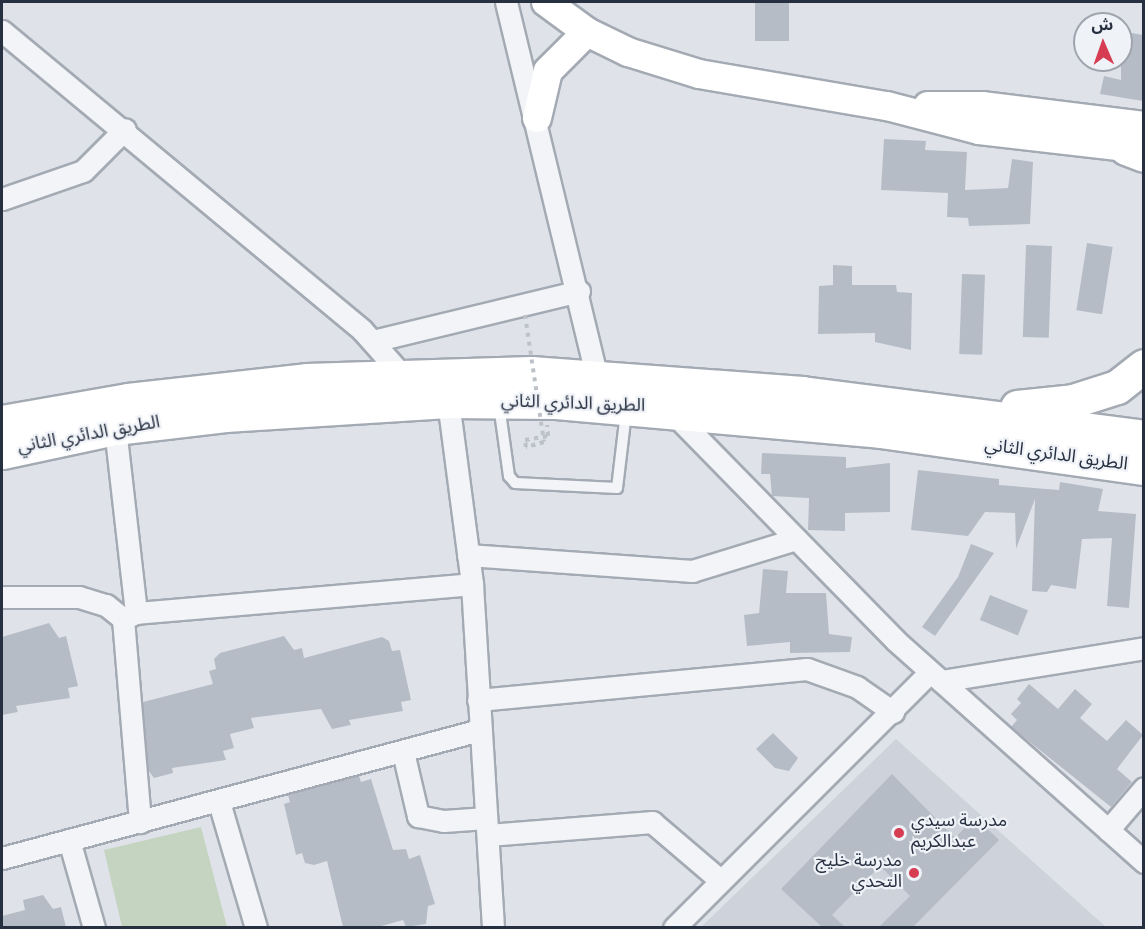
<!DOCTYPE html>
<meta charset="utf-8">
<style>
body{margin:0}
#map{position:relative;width:1145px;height:929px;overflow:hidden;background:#dfe3e9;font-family:Overpass,"Noto Sans Arabic",sans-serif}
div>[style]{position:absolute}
.built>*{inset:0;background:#cdd2db}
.green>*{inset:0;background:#c5d4c0}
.building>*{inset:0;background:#b6bcc6;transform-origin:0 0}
.path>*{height:4px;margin-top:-2px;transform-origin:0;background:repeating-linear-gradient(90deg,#bdc1c8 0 4.5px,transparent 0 9px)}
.roads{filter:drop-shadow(2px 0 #a4aab3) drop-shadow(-2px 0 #a4aab3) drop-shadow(0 2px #a4aab3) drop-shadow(0 -2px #a4aab3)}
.service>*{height:10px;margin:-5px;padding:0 5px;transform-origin:5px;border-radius:5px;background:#f2f4f7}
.minor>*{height:21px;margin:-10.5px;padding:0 10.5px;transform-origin:10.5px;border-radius:10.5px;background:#f2f4f7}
.secondary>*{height:28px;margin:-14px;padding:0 14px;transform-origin:14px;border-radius:14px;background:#fff}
.trunk>*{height:33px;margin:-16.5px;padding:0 16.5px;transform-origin:16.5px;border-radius:16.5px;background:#fff}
.path-bridge>*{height:4px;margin-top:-2px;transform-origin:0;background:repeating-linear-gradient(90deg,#bdc1c8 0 4.5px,transparent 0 9px)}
.dots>*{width:16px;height:16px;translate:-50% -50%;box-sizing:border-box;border:3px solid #eff2f7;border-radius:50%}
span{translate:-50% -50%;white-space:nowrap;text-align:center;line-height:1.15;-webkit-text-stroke:4.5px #eff2f7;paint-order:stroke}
.street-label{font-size:18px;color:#273041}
.poi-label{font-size:18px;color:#273041}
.left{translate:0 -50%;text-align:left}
.right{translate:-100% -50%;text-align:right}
.frame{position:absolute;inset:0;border:3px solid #273041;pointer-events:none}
.north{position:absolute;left:1073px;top:12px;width:60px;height:60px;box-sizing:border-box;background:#eff2f7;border:2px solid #9fa4ae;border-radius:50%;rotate:358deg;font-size:16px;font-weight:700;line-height:24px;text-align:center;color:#273041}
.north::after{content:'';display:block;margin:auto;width:21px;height:27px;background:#d63d52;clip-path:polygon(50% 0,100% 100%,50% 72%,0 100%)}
</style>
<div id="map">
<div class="built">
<i style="clip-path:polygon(896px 739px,1106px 927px,700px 928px)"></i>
</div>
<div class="green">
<i style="clip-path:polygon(201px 827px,227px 927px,122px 927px,104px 850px)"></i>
</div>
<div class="building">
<i style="left:755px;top:2px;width:34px;height:39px"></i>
<i style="clip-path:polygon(1121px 31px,1143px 35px,1143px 101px,1100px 94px,1104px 76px,1121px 80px)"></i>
<i style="clip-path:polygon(884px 139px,926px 141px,925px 150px,967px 152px,965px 190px,1008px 188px,1012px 159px,1033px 162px,1030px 224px,969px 226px,968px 218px,947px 217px,948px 193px,881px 190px)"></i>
<i style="left:1087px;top:243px;width:26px;height:68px;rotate:9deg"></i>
<i style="left:1026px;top:245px;width:26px;height:92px;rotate:2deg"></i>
<i style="clip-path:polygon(833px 265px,852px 266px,852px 285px,896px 285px,897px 292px,912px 293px,911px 350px,875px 342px,875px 333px,818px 334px,819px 286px,833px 285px)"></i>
<i style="left:962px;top:274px;width:23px;height:80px;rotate:2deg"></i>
<i style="clip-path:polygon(762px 453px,846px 457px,846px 468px,890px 463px,890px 512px,845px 513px,845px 531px,808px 530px,809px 498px,772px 496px,770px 474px,761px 474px)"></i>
<i style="clip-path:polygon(918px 470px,999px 479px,999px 485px,1059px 490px,1060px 482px,1103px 489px,1098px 511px,1136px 514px,1129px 608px,1107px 606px,1112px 538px,1082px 539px,1076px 589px,1051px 585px,1047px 592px,1032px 591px,1035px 499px,1016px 549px,1015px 513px,985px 512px,968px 536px,911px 530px)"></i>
<i style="clip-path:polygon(971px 544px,994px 553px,935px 636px,922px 627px,958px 577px)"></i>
<i style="clip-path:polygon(763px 569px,788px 571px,786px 593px,826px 593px,829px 634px,852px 637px,850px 652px,790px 653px,790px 642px,747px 646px,744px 615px,759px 613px)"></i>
<i style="left:990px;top:595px;width:41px;height:27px;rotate:22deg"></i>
<i style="clip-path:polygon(49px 623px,59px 638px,66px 636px,78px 686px,68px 688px,70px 698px,16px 706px,18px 712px,2px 715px,2px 637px)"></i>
<i style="clip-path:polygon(284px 636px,294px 650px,302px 648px,304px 658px,382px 637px,389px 641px,392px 651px,400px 650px,411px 700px,401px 702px,403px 711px,349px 720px,351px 725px,332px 729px,321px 709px,251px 718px,254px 728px,230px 734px,234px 748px,223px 751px,226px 760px,172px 768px,173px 773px,154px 778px,148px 770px,143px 702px,213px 684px,209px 671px,216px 669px,214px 659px,220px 653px)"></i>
<i style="clip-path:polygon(1029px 684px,1058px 709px,1075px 689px,1092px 704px,1080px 718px,1107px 741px,1126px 720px,1143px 735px,1117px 769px,1132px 782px,1111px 807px,1011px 727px,1017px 720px,1011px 714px,1021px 703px,1017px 699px)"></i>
<i style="clip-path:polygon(773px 733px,798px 758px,789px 771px,775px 768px,756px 749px)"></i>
<i style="clip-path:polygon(892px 774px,955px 838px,975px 817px,999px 840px,913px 927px,879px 927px,910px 896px,880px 866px,832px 915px,845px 927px,822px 927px,781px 889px)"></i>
<i style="clip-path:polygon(359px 776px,361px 782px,371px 779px,393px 850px,406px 849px,409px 859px,420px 855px,435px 904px,428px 906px,426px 924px,406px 927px,403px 920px,378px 927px,343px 927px,327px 861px,314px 865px,305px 863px,302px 853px,296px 855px,284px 804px,290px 802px,288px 795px)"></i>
<i style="clip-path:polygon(43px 895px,53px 909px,61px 907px,66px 927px,2px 927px,2px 916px,25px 910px,23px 900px)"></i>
</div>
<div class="path">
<i style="left:544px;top:442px;width:19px;rotate:164deg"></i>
<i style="left:526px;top:447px;width:7px;rotate:-98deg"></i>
<i style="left:525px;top:440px;width:23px;rotate:-10deg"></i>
<i style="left:548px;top:436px;width:11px;rotate:-95deg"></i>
</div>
<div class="roads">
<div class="service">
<i style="left:499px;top:405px;width:72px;rotate:82deg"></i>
<i style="left:509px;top:476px;width:9px;rotate:49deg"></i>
<i style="left:515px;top:483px;width:102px;rotate:2.8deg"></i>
<i style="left:617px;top:488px;width:76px;rotate:-83.2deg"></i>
</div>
<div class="minor">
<i style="left:506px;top:2px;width:384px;rotate:76.4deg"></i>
<i style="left:2px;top:31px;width:468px;rotate:39.7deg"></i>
<i style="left:362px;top:330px;width:60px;rotate:48.4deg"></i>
<i style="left:2px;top:199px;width:86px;rotate:-19.1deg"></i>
<i style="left:83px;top:171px;width:59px;rotate:-45deg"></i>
<i style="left:373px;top:341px;width:212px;rotate:-13.6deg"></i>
<i style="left:448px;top:401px;width:185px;rotate:82.5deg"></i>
<i style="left:472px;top:584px;width:345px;rotate:86.5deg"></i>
<i style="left:671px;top:411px;width:320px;rotate:45.6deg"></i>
<i style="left:895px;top:640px;width:334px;rotate:41.7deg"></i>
<i style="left:115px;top:428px;width:186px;rotate:83.5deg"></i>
<i style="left:468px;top:555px;width:225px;rotate:4.1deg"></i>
<i style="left:692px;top:571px;width:109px;rotate:-17.1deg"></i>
<i style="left:2px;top:597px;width:77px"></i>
<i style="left:79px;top:597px;width:28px;rotate:17deg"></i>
<i style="left:106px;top:605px;width:22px;rotate:39deg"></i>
<i style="left:123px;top:619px;width:204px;rotate:85.2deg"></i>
<i style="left:123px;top:619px;width:14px;rotate:-25deg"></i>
<i style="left:136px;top:613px;width:337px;rotate:-4.9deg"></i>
<i style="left:941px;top:681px;width:206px;rotate:-9.2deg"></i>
<i style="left:478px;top:700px;width:330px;rotate:-5.4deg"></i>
<i style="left:807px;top:669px;width:53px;rotate:19.8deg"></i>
<i style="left:857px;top:687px;width:44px;rotate:34.8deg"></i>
<i style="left:403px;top:752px;width:66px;rotate:76.8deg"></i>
<i style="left:418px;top:816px;width:26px;rotate:11deg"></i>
<i style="left:444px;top:821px;width:42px;rotate:-4.1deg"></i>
<i style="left:219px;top:802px;width:131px;rotate:73.6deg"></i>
<i style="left:1108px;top:830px;width:55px;rotate:-49.4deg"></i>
<i style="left:488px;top:835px;width:165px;rotate:-4.5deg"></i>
<i style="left:652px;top:822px;width:89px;rotate:40.5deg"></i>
<i style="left:69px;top:840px;width:91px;rotate:74.1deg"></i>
<i style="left:2px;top:858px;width:495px;rotate:-15deg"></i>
<i style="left:674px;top:928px;width:362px;rotate:-45deg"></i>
</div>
<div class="secondary">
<i style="left:546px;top:2px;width:51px;rotate:36.2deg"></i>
<i style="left:587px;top:32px;width:46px;rotate:26deg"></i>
<i style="left:628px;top:52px;width:74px;rotate:17.2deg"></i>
<i style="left:699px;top:74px;width:191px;rotate:9.7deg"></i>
<i style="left:887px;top:106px;width:95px;rotate:14.6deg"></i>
<i style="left:979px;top:130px;width:166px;rotate:6.6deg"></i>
<i style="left:928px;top:106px;width:54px"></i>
<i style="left:982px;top:106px;width:163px;rotate:7deg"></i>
<i style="left:537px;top:118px;width:48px;rotate:-76.8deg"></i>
<i style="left:548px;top:71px;width:55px;rotate:-45deg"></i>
</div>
<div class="trunk">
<i style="left:1126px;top:148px;width:19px;rotate:21deg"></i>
<i style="left:1017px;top:407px;width:56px;rotate:-6.1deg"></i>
<i style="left:1073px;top:401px;width:46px;rotate:-17.7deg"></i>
<i style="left:1117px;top:387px;width:34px;rotate:-38deg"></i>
<i style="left:2px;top:422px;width:128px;rotate:-9.9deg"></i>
<i style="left:128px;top:400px;width:179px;rotate:-6.4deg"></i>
<i style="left:306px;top:380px;width:225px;rotate:-1.8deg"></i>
<i style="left:531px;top:373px;width:272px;rotate:4.2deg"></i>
<i style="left:802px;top:393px;width:345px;rotate:7.3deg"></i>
<i style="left:2px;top:452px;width:116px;rotate:-12deg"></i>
<i style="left:115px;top:428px;width:111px;rotate:-6.7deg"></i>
<i style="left:225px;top:415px;width:223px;rotate:-3.6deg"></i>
<i style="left:448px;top:401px;width:108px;rotate:0.5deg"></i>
<i style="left:556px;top:402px;width:325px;rotate:5.1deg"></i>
<i style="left:880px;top:431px;width:267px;rotate:8deg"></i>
</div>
</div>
<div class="path-bridge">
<i style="left:525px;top:315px;width:128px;rotate:81.5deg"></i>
</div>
<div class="dots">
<i style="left:899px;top:833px;background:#d63d52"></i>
<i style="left:914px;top:873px;background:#d63d52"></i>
</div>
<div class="street-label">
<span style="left:573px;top:405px;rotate:2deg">الطريق الدائري الثاني</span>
<span style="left:89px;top:436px;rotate:-10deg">الطريق الدائري الثاني</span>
<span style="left:1056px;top:456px;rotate:8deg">الطريق الدائري الثاني</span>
</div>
<div class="poi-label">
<span class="left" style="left:911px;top:833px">مدرسة سيدي<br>عبدالكريم</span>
<span class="right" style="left:902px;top:873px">مدرسة خليج<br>التحدي</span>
</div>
<div class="frame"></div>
<div class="north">ش</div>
</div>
